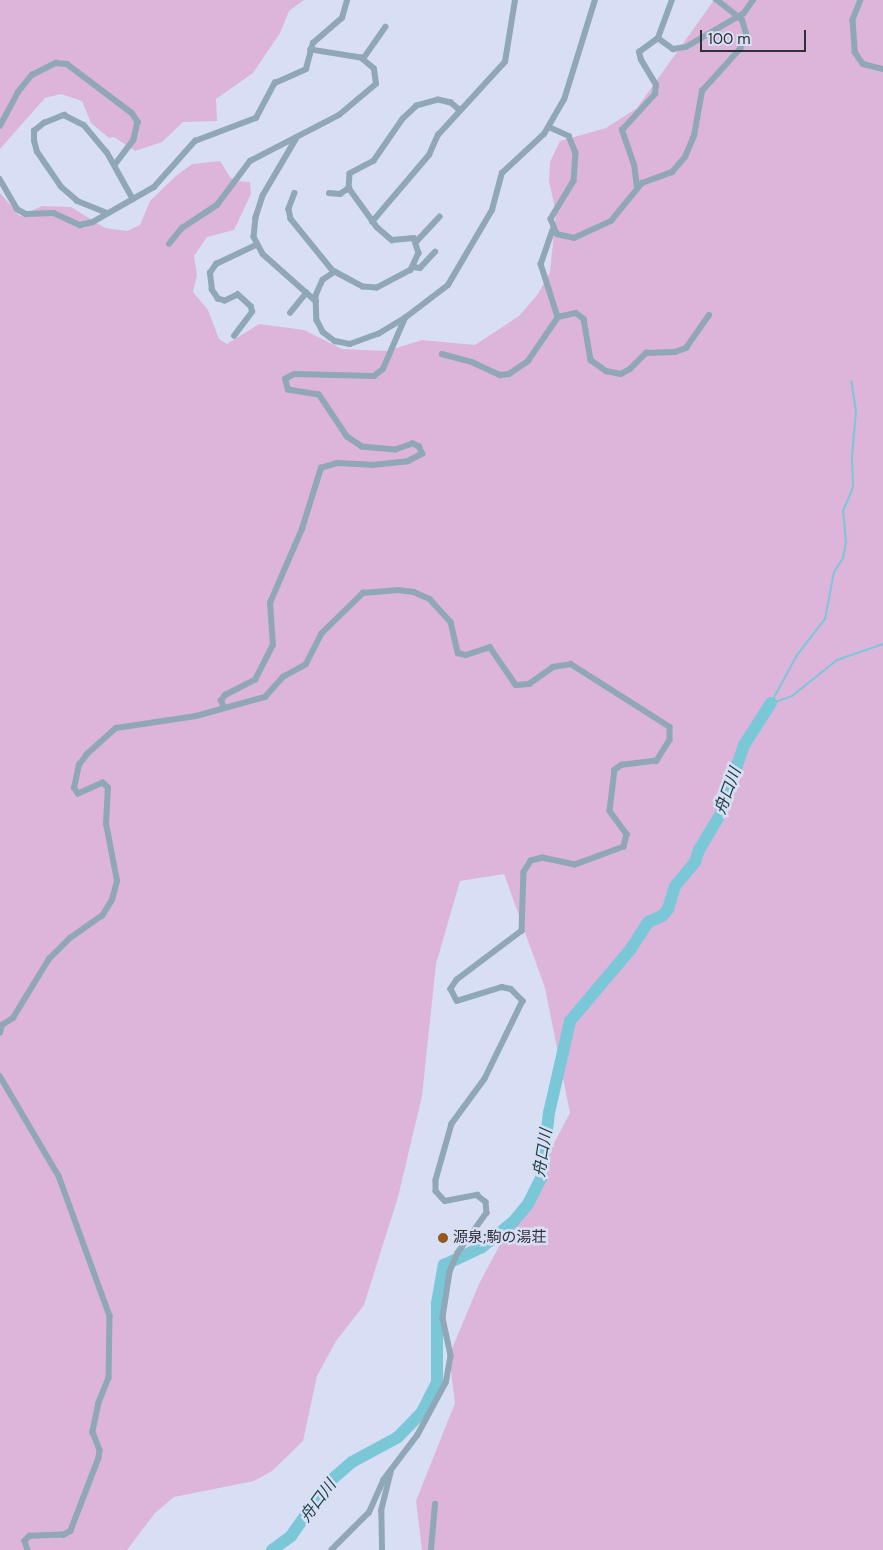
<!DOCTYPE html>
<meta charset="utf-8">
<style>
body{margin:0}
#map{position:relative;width:883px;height:1550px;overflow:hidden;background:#d8dff4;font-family:"DM Sans","Noto Sans JP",sans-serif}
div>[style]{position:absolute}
.green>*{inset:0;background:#ddb4da}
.stream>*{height:2px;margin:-1px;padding:0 1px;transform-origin:1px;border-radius:1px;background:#7ac8d7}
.river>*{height:12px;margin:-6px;padding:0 6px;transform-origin:6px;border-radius:6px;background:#7ac8d7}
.minor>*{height:5.5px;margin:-2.75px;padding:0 2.75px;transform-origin:2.75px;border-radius:2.75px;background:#90a7b8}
.dots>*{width:14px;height:14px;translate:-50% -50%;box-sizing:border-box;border:2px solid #d8dff4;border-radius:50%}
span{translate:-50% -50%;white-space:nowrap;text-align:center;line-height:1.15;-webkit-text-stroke:5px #d8dff4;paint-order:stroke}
.poi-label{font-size:15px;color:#2e3038}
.left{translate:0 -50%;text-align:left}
.water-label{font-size:16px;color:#1b4047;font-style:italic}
.scale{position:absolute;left:700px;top:30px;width:106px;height:22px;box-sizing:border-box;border:2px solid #2e3038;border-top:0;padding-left:6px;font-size:15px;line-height:18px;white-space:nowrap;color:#2e3038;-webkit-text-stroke:4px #d8dff4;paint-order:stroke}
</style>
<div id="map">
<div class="green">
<i style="clip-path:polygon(0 0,304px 0,289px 11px,280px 33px,253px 73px,216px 99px,217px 121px,183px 122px,162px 142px,135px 151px,114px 137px,109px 138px,91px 123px,82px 101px,61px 94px,45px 98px,0 149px)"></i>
<i style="clip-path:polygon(714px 0,883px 0,883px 1550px,422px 1550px,416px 1501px,455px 1403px,449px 1356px,479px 1284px,570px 1113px,545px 988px,504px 874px,460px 881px,436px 964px,422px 1096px,398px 1197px,364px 1305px,336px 1341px,317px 1376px,303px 1441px,272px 1471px,254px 1481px,174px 1497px,155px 1513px,127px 1550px,0 1550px,0 193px,20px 216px,42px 206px,71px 207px,105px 228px,127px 231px,140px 225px,150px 201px,176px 176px,192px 164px,220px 161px,230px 177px,235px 181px,250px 182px,251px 194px,234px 230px,207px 237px,194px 256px,197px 275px,193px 292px,208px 310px,219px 339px,227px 344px,259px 324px,304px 330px,342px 349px,387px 351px,422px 340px,475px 345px,519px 316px,538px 294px,550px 272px,556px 213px,549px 181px,550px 162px,560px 141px,606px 128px,637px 108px)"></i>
</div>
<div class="stream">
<i style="left:771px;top:703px;width:55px;rotate:-61.6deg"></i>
<i style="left:797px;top:655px;width:46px;rotate:-52.1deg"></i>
<i style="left:825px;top:619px;width:48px;rotate:-79.2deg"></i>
<i style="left:834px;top:572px;width:17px;rotate:-57deg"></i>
<i style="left:843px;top:558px;width:15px;rotate:-79deg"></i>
<i style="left:846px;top:543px;width:32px;rotate:-95deg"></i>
<i style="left:843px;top:511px;width:26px;rotate:-67deg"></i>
<i style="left:853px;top:487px;width:31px;rotate:-92deg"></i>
<i style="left:852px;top:456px;width:45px;rotate:-84.9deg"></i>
<i style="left:856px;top:411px;width:30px;rotate:-99deg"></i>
<i style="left:772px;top:703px;width:21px;rotate:-19deg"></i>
<i style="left:792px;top:696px;width:58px;rotate:-38.7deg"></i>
<i style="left:837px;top:660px;width:49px;rotate:-19.2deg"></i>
</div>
<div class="river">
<i style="left:272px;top:1550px;width:24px;rotate:-36deg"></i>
<i style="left:291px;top:1536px;width:66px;rotate:-54.9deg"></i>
<i style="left:329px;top:1482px;width:30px;rotate:-41deg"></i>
<i style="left:352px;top:1462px;width:52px;rotate:-28.5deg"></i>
<i style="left:398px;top:1437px;width:35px;rotate:-46deg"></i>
<i style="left:422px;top:1412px;width:33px;rotate:-63deg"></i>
<i style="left:437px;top:1383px;width:80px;rotate:-90deg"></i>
<i style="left:437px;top:1303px;width:39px;rotate:-80deg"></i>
<i style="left:444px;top:1265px;width:42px;rotate:-25.3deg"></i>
<i style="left:482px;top:1247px;width:40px;rotate:-39deg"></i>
<i style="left:513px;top:1222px;width:23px;rotate:-50deg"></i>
<i style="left:528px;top:1204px;width:28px;rotate:-63deg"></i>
<i style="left:541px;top:1179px;width:66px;rotate:-83.1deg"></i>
<i style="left:549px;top:1113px;width:94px;rotate:-77.1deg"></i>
<i style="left:570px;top:1021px;width:93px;rotate:-49.8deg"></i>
<i style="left:630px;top:950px;width:33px;rotate:-57deg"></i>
<i style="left:648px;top:922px;width:15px;rotate:-23deg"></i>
<i style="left:662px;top:916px;width:9px;rotate:-49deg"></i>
<i style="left:668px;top:909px;width:24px;rotate:-73deg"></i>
<i style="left:675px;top:886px;width:31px;rotate:-50deg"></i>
<i style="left:695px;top:862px;width:13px;rotate:-72deg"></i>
<i style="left:699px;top:850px;width:43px;rotate:-59.3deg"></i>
<i style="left:721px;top:813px;width:72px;rotate:-71.3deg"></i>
<i style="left:744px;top:745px;width:50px;rotate:-57.3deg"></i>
</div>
<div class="minor">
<i style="left:861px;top:0;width:22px;rotate:112deg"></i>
<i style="left:853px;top:20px;width:32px;rotate:86deg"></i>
<i style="left:855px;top:52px;width:14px;rotate:56deg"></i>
<i style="left:863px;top:64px;width:21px;rotate:14deg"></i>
<i style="left:658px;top:38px;width:19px;rotate:36deg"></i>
<i style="left:673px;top:49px;width:13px;rotate:-9deg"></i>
<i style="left:686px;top:47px;width:67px;rotate:-30.4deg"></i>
<i style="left:744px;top:13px;width:16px;rotate:-55deg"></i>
<i style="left:363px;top:59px;width:39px;rotate:-55deg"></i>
<i style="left:460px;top:111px;width:12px;rotate:-138deg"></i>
<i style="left:451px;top:103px;width:13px;rotate:-167deg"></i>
<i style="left:438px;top:100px;width:22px;rotate:164deg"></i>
<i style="left:417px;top:106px;width:19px;rotate:137deg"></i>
<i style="left:403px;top:119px;width:51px;rotate:124.6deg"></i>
<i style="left:374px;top:161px;width:27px;rotate:152deg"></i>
<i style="left:350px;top:174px;width:14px;rotate:94deg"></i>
<i style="left:349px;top:188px;width:48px;rotate:54.3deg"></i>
<i style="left:377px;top:227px;width:20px;rotate:41deg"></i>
<i style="left:392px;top:240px;width:22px;rotate:-5deg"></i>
<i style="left:414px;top:238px;width:16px;rotate:72deg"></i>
<i style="left:419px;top:253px;width:19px;rotate:115deg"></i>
<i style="left:411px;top:270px;width:38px;rotate:152deg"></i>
<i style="left:377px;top:288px;width:14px;rotate:-176deg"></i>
<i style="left:363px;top:287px;width:32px;rotate:-152deg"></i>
<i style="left:335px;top:272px;width:14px;rotate:146deg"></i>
<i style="left:323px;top:280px;width:17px;rotate:114deg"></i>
<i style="left:316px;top:296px;width:24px;rotate:88deg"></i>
<i style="left:317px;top:320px;width:13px;rotate:63deg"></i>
<i style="left:323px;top:332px;width:15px;rotate:37deg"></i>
<i style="left:335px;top:341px;width:15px;rotate:11deg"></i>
<i style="left:350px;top:344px;width:30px;rotate:-20deg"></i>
<i style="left:378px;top:334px;width:31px;rotate:-31deg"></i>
<i style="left:405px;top:318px;width:54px;rotate:-37.5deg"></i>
<i style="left:448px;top:285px;width:87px;rotate:-59.6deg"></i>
<i style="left:492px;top:210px;width:38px;rotate:-75deg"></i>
<i style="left:502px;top:173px;width:57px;rotate:-42.9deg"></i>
<i style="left:544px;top:134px;width:39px;rotate:-60deg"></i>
<i style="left:564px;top:100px;width:105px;rotate:-72.8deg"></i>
<i style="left:0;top:126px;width:38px;rotate:-62deg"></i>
<i style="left:18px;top:92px;width:22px;rotate:-51deg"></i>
<i style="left:32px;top:75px;width:27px;rotate:-27deg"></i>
<i style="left:56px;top:63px;width:11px;rotate:5deg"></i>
<i style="left:67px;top:64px;width:81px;rotate:37deg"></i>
<i style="left:132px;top:113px;width:11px;rotate:56deg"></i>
<i style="left:138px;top:122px;width:18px;rotate:103deg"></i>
<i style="left:134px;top:140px;width:31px;rotate:127deg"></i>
<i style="left:549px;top:127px;width:22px;rotate:24deg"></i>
<i style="left:569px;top:136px;width:18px;rotate:68deg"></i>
<i style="left:576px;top:153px;width:28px;rotate:94deg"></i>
<i style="left:574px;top:181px;width:44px;rotate:121.2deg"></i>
<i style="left:551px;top:219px;width:16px;rotate:68deg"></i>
<i style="left:557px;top:234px;width:17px;rotate:13deg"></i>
<i style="left:574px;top:238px;width:41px;rotate:-24.7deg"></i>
<i style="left:611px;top:221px;width:49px;rotate:-50.8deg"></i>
<i style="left:642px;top:183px;width:32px;rotate:-20deg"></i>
<i style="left:672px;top:172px;width:20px;rotate:-49deg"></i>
<i style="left:685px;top:157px;width:23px;rotate:-67deg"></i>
<i style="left:694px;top:136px;width:46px;rotate:-79.9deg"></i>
<i style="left:702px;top:91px;width:57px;rotate:-47.9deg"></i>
<i style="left:740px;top:49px;width:16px;rotate:-68deg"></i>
<i style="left:746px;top:34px;width:15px;rotate:-106deg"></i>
<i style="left:742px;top:20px;width:33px;rotate:-142deg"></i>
<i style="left:297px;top:138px;width:67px;rotate:120.4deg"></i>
<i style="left:263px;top:196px;width:23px;rotate:108deg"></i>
<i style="left:256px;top:218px;width:19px;rotate:96deg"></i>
<i style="left:254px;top:237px;width:19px;rotate:62deg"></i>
<i style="left:263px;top:254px;width:71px;rotate:41.6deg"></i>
<i style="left:0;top:179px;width:34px;rotate:60deg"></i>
<i style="left:17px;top:209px;width:10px;rotate:29deg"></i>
<i style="left:26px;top:214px;width:28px;rotate:-2deg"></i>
<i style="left:54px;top:213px;width:29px;rotate:25deg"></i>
<i style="left:80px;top:225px;width:13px;rotate:-13deg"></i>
<i style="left:93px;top:222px;width:70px;rotate:-29.8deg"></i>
<i style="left:154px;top:187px;width:62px;rotate:-48.3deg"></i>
<i style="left:195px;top:141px;width:65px;rotate:-20.7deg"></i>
<i style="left:256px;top:118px;width:40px;rotate:-62deg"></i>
<i style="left:275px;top:83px;width:34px;rotate:-24deg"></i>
<i style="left:306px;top:69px;width:27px;rotate:-75deg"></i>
<i style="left:313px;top:43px;width:38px;rotate:-41deg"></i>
<i style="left:342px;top:18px;width:19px;rotate:-74deg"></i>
<i style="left:637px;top:188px;width:23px;rotate:-97deg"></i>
<i style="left:634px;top:165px;width:37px;rotate:-109deg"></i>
<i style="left:622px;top:130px;width:49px;rotate:-47.5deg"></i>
<i style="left:655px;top:94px;width:9px;rotate:-84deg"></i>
<i style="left:656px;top:85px;width:29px;rotate:-121deg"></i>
<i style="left:641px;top:60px;width:8px;rotate:-104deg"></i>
<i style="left:639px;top:52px;width:24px;rotate:-36deg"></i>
<i style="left:658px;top:38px;width:40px;rotate:-69.8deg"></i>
<i style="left:295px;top:193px;width:17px;rotate:111deg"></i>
<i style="left:289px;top:209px;width:10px;rotate:79deg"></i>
<i style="left:291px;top:219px;width:68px;rotate:50.9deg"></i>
<i style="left:329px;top:193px;width:11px;rotate:5deg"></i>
<i style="left:340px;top:194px;width:11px;rotate:-34deg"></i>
<i style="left:106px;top:213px;width:31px;rotate:-158deg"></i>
<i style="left:77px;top:201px;width:21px;rotate:-139deg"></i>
<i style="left:61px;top:187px;width:42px;rotate:-124.4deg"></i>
<i style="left:37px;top:152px;width:11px;rotate:-105deg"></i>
<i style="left:34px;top:141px;width:10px;rotate:-90deg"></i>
<i style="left:34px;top:131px;width:13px;rotate:-39deg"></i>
<i style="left:44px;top:123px;width:22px;rotate:-22deg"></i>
<i style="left:64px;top:115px;width:22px;rotate:27deg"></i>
<i style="left:84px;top:125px;width:35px;rotate:50deg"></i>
<i style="left:107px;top:152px;width:54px;rotate:61deg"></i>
<i style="left:372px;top:222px;width:88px;rotate:-49.6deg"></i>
<i style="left:429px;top:155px;width:22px;rotate:-66deg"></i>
<i style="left:438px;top:135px;width:99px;rotate:-47.5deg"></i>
<i style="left:505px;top:62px;width:63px;rotate:-80.8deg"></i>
<i style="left:553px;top:230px;width:36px;rotate:109deg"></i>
<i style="left:541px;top:264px;width:56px;rotate:72.2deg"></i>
<i style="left:417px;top:241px;width:33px;rotate:-47deg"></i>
<i style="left:169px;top:244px;width:21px;rotate:-51deg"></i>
<i style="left:182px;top:228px;width:42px;rotate:-33.3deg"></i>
<i style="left:217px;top:205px;width:55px;rotate:-53.1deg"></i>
<i style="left:250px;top:161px;width:100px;rotate:-27.3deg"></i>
<i style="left:339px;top:115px;width:48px;rotate:-40deg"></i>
<i style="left:376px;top:84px;width:15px;rotate:-98deg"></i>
<i style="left:374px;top:69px;width:17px;rotate:-140deg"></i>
<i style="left:361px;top:58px;width:51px;rotate:-170.9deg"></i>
<i style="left:413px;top:267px;width:7px;rotate:8deg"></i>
<i style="left:420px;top:268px;width:22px;rotate:-47deg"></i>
<i style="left:290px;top:313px;width:26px;rotate:-51deg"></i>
<i style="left:234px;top:336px;width:30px;rotate:-53deg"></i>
<i style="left:252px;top:312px;width:5px;rotate:-101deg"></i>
<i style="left:251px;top:307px;width:18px;rotate:-137deg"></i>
<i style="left:238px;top:295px;width:14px;rotate:155deg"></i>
<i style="left:225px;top:301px;width:7px;rotate:-164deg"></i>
<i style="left:218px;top:299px;width:11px;rotate:-124deg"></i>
<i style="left:212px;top:290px;width:17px;rotate:-97deg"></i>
<i style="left:210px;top:273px;width:11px;rotate:-56deg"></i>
<i style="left:216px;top:264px;width:44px;rotate:-25.4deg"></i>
<i style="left:442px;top:354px;width:31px;rotate:15deg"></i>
<i style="left:472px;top:362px;width:31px;rotate:25deg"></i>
<i style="left:500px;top:375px;width:9px;rotate:-6deg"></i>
<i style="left:509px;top:374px;width:23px;rotate:-34deg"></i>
<i style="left:528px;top:361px;width:53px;rotate:-55.7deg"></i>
<i style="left:558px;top:317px;width:18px;rotate:-13deg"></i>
<i style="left:576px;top:313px;width:10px;rotate:37deg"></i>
<i style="left:584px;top:319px;width:42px;rotate:80.3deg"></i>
<i style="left:591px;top:360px;width:19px;rotate:36deg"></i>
<i style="left:606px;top:371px;width:15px;rotate:11deg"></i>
<i style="left:621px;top:374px;width:10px;rotate:-29deg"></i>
<i style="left:630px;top:369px;width:23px;rotate:-45deg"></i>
<i style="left:646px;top:353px;width:29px;rotate:-2deg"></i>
<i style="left:675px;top:352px;width:12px;rotate:-20deg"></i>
<i style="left:686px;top:348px;width:40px;rotate:-55.1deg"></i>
<i style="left:224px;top:708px;width:8px;rotate:-113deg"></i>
<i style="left:221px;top:701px;width:7px;rotate:-56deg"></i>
<i style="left:225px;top:695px;width:34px;rotate:-27deg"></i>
<i style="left:255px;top:680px;width:39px;rotate:-63deg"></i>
<i style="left:273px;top:645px;width:42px;rotate:-94.1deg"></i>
<i style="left:270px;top:603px;width:81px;rotate:-66.6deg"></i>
<i style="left:302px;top:529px;width:64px;rotate:-72.7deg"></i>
<i style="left:321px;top:468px;width:17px;rotate:-17deg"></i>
<i style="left:337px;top:463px;width:35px;rotate:3deg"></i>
<i style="left:372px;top:465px;width:36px;rotate:-6deg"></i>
<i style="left:408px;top:461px;width:16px;rotate:-27deg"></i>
<i style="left:422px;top:454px;width:8px;rotate:-113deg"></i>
<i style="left:419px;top:447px;width:7px;rotate:-153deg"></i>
<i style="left:413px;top:444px;width:18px;rotate:161deg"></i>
<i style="left:396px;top:450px;width:34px;rotate:-175deg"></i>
<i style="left:362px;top:447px;width:18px;rotate:-146deg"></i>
<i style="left:347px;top:437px;width:50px;rotate:-123.7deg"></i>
<i style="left:319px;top:395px;width:31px;rotate:-171deg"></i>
<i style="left:288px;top:390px;width:11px;rotate:-105deg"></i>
<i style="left:285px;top:379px;width:10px;rotate:-29deg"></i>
<i style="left:294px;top:374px;width:80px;rotate:1.4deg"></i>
<i style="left:374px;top:376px;width:11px;rotate:-38deg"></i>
<i style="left:383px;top:369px;width:56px;rotate:-66.7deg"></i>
<i style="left:0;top:1033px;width:8px;rotate:-76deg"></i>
<i style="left:2px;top:1025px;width:13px;rotate:-32deg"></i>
<i style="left:13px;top:1018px;width:69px;rotate:-58.6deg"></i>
<i style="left:49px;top:959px;width:30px;rotate:-45deg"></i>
<i style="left:70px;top:938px;width:39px;rotate:-35deg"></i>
<i style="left:102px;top:916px;width:19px;rotate:-58deg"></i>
<i style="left:112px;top:900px;width:20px;rotate:-75deg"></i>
<i style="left:117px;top:881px;width:58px;rotate:-100.9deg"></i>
<i style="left:106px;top:824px;width:36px;rotate:-87deg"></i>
<i style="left:108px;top:788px;width:7px;rotate:-135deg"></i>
<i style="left:103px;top:783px;width:27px;rotate:156deg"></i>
<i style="left:78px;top:794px;width:7px;rotate:-124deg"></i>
<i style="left:74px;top:788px;width:24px;rotate:-78deg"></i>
<i style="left:79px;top:765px;width:14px;rotate:-54deg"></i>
<i style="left:87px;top:754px;width:39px;rotate:-42deg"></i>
<i style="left:116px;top:728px;width:81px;rotate:-8.5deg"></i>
<i style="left:196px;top:716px;width:72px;rotate:-15.4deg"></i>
<i style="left:265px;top:697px;width:27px;rotate:-48deg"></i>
<i style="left:283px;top:677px;width:26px;rotate:-29deg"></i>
<i style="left:306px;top:664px;width:34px;rotate:-63deg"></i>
<i style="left:321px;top:634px;width:59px;rotate:-44.3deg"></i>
<i style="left:363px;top:593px;width:35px;rotate:-5deg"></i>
<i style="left:398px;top:590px;width:16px;rotate:7deg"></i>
<i style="left:414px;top:592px;width:17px;rotate:24deg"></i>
<i style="left:430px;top:599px;width:31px;rotate:48deg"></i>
<i style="left:451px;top:622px;width:32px;rotate:77deg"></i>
<i style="left:458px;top:653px;width:8px;rotate:14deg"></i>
<i style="left:466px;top:655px;width:25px;rotate:-18deg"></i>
<i style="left:490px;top:647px;width:46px;rotate:55.6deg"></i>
<i style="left:516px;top:685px;width:13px;rotate:-4deg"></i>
<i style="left:529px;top:684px;width:29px;rotate:-35deg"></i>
<i style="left:553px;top:667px;width:18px;rotate:-9deg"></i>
<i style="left:571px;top:664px;width:117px;rotate:32.5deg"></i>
<i style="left:670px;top:727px;width:13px;rotate:90deg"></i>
<i style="left:670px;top:740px;width:25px;rotate:122deg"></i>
<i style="left:657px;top:761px;width:35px;rotate:173deg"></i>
<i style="left:622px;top:765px;width:9px;rotate:144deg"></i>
<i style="left:615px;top:770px;width:41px;rotate:97deg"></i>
<i style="left:610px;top:811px;width:29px;rotate:54deg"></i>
<i style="left:627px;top:834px;width:13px;rotate:103deg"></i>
<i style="left:624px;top:847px;width:52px;rotate:159.8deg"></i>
<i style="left:575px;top:865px;width:33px;rotate:-168deg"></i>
<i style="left:543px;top:858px;width:12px;rotate:166deg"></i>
<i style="left:531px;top:861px;width:13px;rotate:122deg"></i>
<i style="left:524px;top:872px;width:59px;rotate:91.9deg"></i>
<i style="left:522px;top:931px;width:81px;rotate:143deg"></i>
<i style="left:457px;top:980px;width:11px;rotate:124deg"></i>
<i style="left:451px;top:989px;width:13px;rotate:63deg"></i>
<i style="left:457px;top:1001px;width:47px;rotate:-17.3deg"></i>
<i style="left:502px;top:987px;width:9px;rotate:13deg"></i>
<i style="left:511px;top:989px;width:17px;rotate:45deg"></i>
<i style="left:523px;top:1001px;width:87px;rotate:116deg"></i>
<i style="left:485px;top:1079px;width:56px;rotate:126.3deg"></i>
<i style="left:452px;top:1124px;width:58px;rotate:105.9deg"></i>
<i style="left:436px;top:1180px;width:11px;rotate:90deg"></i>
<i style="left:436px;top:1191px;width:13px;rotate:48deg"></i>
<i style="left:445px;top:1201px;width:33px;rotate:-11deg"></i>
<i style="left:477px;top:1195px;width:11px;rotate:38deg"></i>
<i style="left:486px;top:1202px;width:11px;rotate:85deg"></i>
<i style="left:487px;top:1213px;width:49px;rotate:125.9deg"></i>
<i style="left:458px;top:1253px;width:21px;rotate:113deg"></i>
<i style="left:450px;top:1272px;width:47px;rotate:98.7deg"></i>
<i style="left:443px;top:1318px;width:39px;rotate:78deg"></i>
<i style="left:451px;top:1356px;width:27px;rotate:100deg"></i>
<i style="left:446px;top:1383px;width:59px;rotate:118.3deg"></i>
<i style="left:418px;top:1435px;width:56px;rotate:127.1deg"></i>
<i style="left:384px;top:1480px;width:36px;rotate:114deg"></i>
<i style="left:369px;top:1513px;width:52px;rotate:135deg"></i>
<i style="left:0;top:1076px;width:116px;rotate:59.5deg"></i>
<i style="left:59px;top:1176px;width:149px;rotate:70deg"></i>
<i style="left:110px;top:1316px;width:62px;rotate:90.9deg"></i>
<i style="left:109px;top:1378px;width:27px;rotate:112deg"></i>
<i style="left:99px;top:1403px;width:30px;rotate:102deg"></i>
<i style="left:93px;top:1432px;width:19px;rotate:69deg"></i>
<i style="left:100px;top:1450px;width:8px;rotate:97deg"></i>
<i style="left:99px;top:1458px;width:78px;rotate:111deg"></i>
<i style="left:71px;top:1531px;width:8px;rotate:150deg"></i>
<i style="left:64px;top:1535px;width:34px;rotate:178deg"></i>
<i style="left:30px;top:1536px;width:7px;rotate:135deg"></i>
<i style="left:25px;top:1541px;width:9px;rotate:72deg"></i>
<i style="left:382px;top:1550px;width:39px;rotate:-91deg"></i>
<i style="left:381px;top:1511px;width:41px;rotate:-76deg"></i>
<i style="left:431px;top:1550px;width:46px;rotate:-85deg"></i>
</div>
<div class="dots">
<i style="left:443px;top:1238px;background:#965620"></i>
</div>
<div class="poi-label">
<span class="left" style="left:453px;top:1238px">源泉;駒の湯荘</span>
</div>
<div class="water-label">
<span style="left:728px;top:791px;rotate:-70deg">舟口川</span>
<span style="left:543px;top:1153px;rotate:-81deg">舟口川</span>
<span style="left:318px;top:1501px;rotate:-53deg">舟口川</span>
</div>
<div class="scale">100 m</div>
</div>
